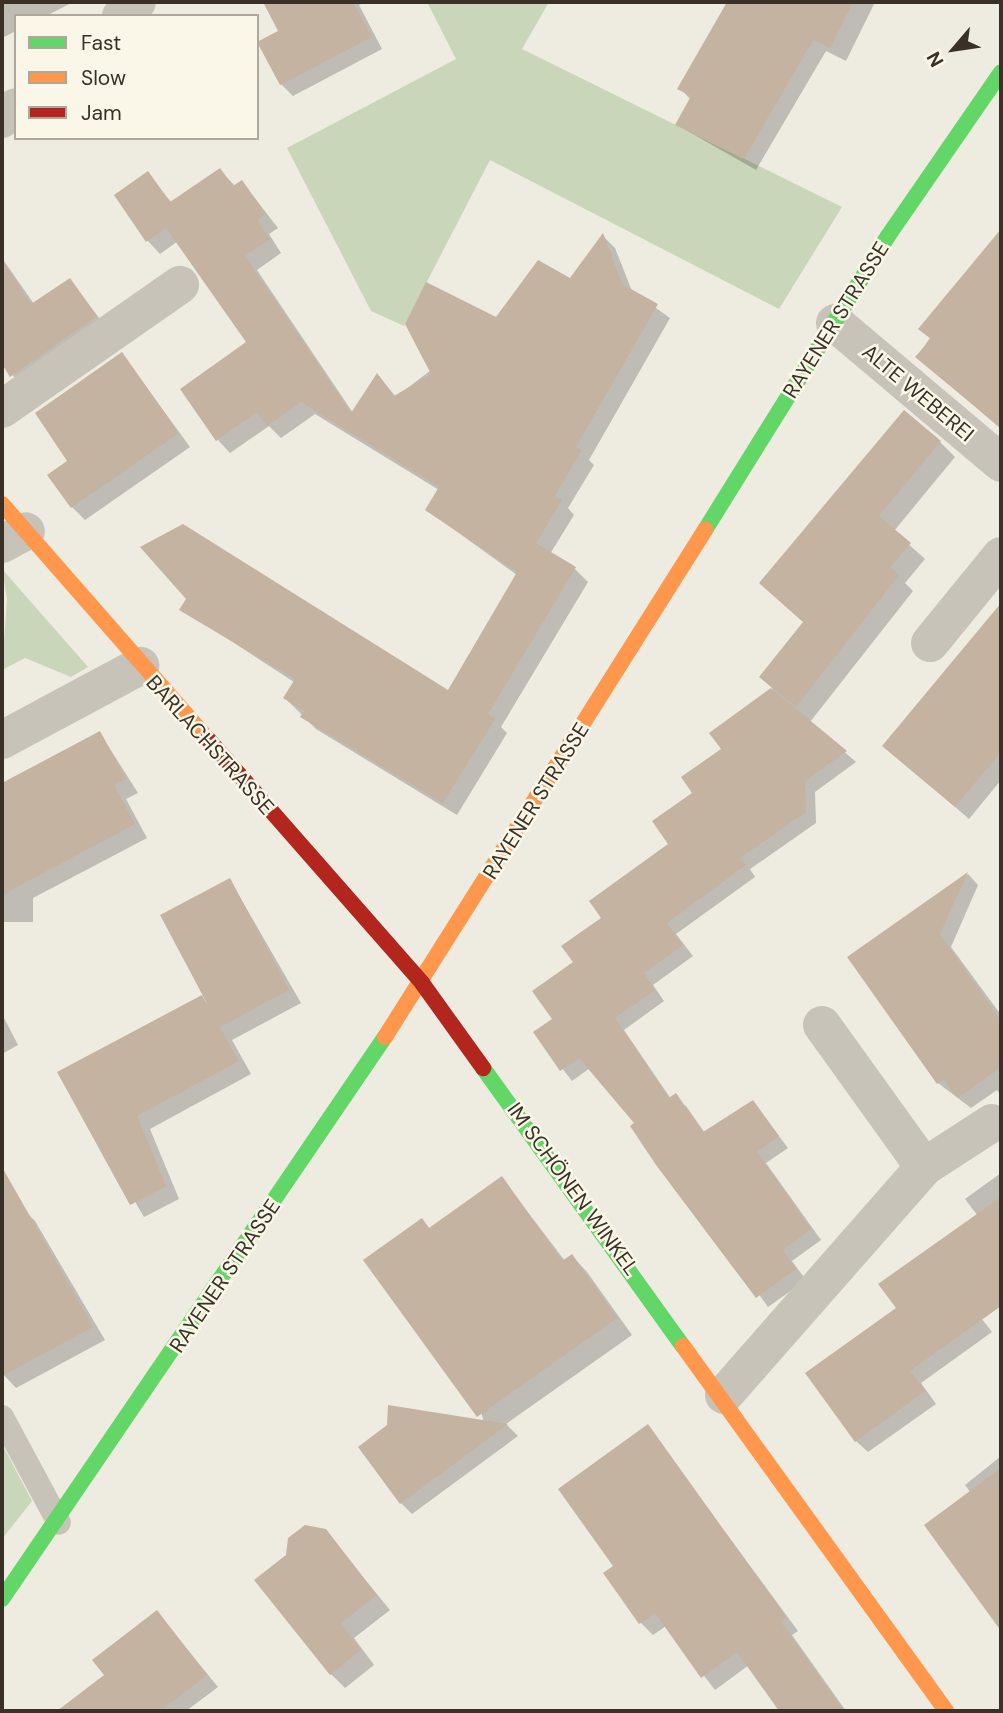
<!DOCTYPE html>
<meta charset="utf-8">
<style>
body{margin:0}
#map{position:relative;width:1003px;height:1713px;overflow:hidden;background:#eeebe1;font-family:"DM Sans",sans-serif}
div>[style]{position:absolute}
.green>*{inset:0;background:#cad6b9}
.shadow>*{inset:0;background:#0003}
.building>*{inset:0;background:#c4b3a1}
.lane>*{height:24px;margin:-12px;padding:0 12px;transform-origin:12px;border-radius:12px;background:#c8c3b9}
.street>*{height:38px;margin:-19px;padding:0 19px;transform-origin:19px;border-radius:19px;background:#c8c3b9}
.fast>*{height:16px;margin:-8px;padding:0 8px;transform-origin:8px;border-radius:8px;background:#63d668}
.slow>*{height:16px;margin:-8px;padding:0 8px;transform-origin:8px;border-radius:8px;background:#ff974d}
.jam>*{height:16px;margin:-8px;padding:0 8px;transform-origin:8px;border-radius:8px;background:#b3261e}
span{translate:-50% -50%;white-space:nowrap;text-align:center;line-height:1.15;-webkit-text-stroke:5px #fbf7e8;paint-order:stroke}
.street-label{font-size:21px;color:#393127}
.frame{position:absolute;inset:0;border:4px solid #393127;pointer-events:none}
.legend{position:absolute;left:14px;top:14px;width:245px;height:126px;box-sizing:border-box;background:#fbf7e8;border:2px solid #ada89b;margin:0;padding:9px 12px;list-style:none;font-size:21px;color:#393127}
.legend li{display:flex;align-items:center;gap:14px;height:35px}
.legend b{width:35px;border:2px solid #ada89b}
.north{position:absolute;left:919px;top:14px;width:70px;height:70px;-webkit-text-stroke:5px #fbf7e8;paint-order:stroke;rotate:241deg;font-size:19px;font-weight:700;line-height:28px;text-align:center;color:#393127}
.north::after{content:'';display:block;margin:auto;width:24px;height:32px;background:#393127;clip-path:polygon(50% 0,100% 100%,50% 72%,0 100%)}
</style>
<div id="map">
<div class="green">
<i style="clip-path:polygon(427px 2px,549px 2px,522px 49px,842px 207px,779px 309px,490px 160px,404px 326px,371px 311px,287px 148px,456px 59px)"></i>
<i style="clip-path:polygon(2px 569px,88px 667px,71px 677px,25px 658px,2px 670px,7px 599px)"></i>
<i style="clip-path:polygon(2px 1444px,32px 1501px,2px 1539px)"></i>
</div>
<div class="shadow">
<i style="clip-path:polygon(2px 2px,73px 2px,46px 16px,16px 16px,16px 31px,2px 38px)"></i>
<i style="clip-path:polygon(265px 2px,366px 2px,359px 5px,382px 49px,293px 96px,281px 84px,280px 32px)"></i>
<i style="clip-path:polygon(767px 2px,875px 2px,846px 61px,826px 51px,756px 170px,677px 125px,691px 100px,680px 88px,746px 43px)"></i>
<i style="clip-path:polygon(220px 170px,236px 187px,242px 182px,278px 228px,269px 234px,281px 253px,257px 270px,353px 413px,378px 375px,396px 397px,497px 319px,570px 281px,603px 236px,615px 248px,632px 291px,670px 318px,589px 460px,594px 465px,568px 508px,574px 515px,550px 554px,576px 570px,482px 721px,576px 570px,588px 582px,501px 727px,507px 733px,457px 815px,316px 729px,285px 698px,294px 682px,182px 609px,449px 693px,517px 575px,427px 510px,439px 490px,315px 414px,281px 438px,269px 426px,230px 453px,218px 440px,249px 342px,178px 241px,160px 254px,148px 241px,148px 174px,172px 203px)"></i>
<i style="clip-path:polygon(1001px 232px,1001px 429px,917px 357px)"></i>
<i style="clip-path:polygon(2px 258px,34px 304px,70px 280px,106px 327px,21px 386px,2px 361px)"></i>
<i style="clip-path:polygon(122px 354px,190px 447px,85px 520px,72px 507px,69px 462px)"></i>
<i style="clip-path:polygon(940px 442px,955px 457px,894px 531px,925px 559px,905px 583px,913px 591px,810px 722px,856px 762px,815px 792px,816px 823px,750px 869px,755px 877px,676px 934px,693px 956px,653px 985px,664px 1001px,624px 1030px,671px 1099px,686px 1106px,705px 1133px,753px 1102px,788px 1148px,766px 1163px,821px 1240px,792px 1261px,806px 1280px,768px 1307px,637px 1123px,590px 1068px,572px 1081px,535px 1033px,554px 1019px,575px 963px,603px 918px,670px 845px,723px 749px,711px 733px,773px 689px,761px 676px,805px 623px,761px 583px)"></i>
<i style="clip-path:polygon(1001px 605px,1001px 780px,969px 819px,885px 746px)"></i>
<i style="clip-path:polygon(100px 733px,138px 793px,126px 799px,147px 838px,33px 898px,33px 922px,2px 922px,2px 846px,16px 838px,2px 811px,2px 785px)"></i>
<i style="clip-path:polygon(968px 874px,978px 885px,951px 947px,1001px 1015px,1001px 1096px,997px 1090px,971px 1108px,938px 1083px,850px 957px)"></i>
<i style="clip-path:polygon(230px 880px,301px 1003px,232px 1040px,251px 1074px,150px 1129px,179px 1199px,144px 1217px,60px 1073px,201px 998px,209px 1005px)"></i>
<i style="clip-path:polygon(2px 1014px,18px 1045px,2px 1054px)"></i>
<i style="clip-path:polygon(1001px 1173px,1001px 1298px,978px 1314px,992px 1332px,921px 1383px,936px 1404px,868px 1452px,856px 1441px,898px 1309px,978px 1216px,965px 1199px)"></i>
<i style="clip-path:polygon(502px 1178px,565px 1261px,572px 1256px,587px 1272px,632px 1335px,506px 1424px,518px 1436px,412px 1514px,401px 1503px,484px 1422px,422px 1220px,430px 1229px)"></i>
<i style="clip-path:polygon(2px 1203px,8px 1215px,22px 1208px,35px 1221px,105px 1340px,16px 1388px,2px 1373px)"></i>
<i style="clip-path:polygon(648px 1427px,798px 1631px,792px 1635px,846px 1711px,781px 1711px,749px 1665px,715px 1690px,666px 1626px,653px 1635px,641px 1623px,615px 1567px)"></i>
<i style="clip-path:polygon(1000px 1457px,1001px 1458px,1001px 1628px,927px 1526px,971px 1493px,965px 1485px)"></i>
<i style="clip-path:polygon(325px 1531px,390px 1610px,354px 1638px,374px 1665px,345px 1688px,331px 1674px)"></i>
<i style="clip-path:polygon(157px 1612px,218px 1687px,186px 1711px,60px 1711px,106px 1676px)"></i>
</div>
<div class="building">
<i style="clip-path:polygon(263px 2px,353px 2px,372px 37px,280px 85px,257px 42px,278px 31px)"></i>
<i style="clip-path:polygon(727px 2px,853px 2px,830px 48px,813px 40px,744px 159px,675px 125px,691px 96px,677px 89px)"></i>
<i style="clip-path:polygon(220px 168px,233px 186px,242px 180px,266px 214px,257px 220px,270px 239px,245px 256px,351px 413px,377px 373px,394px 396px,431px 374px,405px 324px,426px 282px,496px 317px,538px 260px,570px 278px,603px 233px,622px 284px,658px 304px,576px 447px,582px 450px,554px 497px,562px 500px,536px 543px,576px 567px,488px 714px,495px 719px,443px 803px,300px 717px,304px 711px,283px 698px,295px 679px,179px 610px,186px 599px,140px 547px,183px 524px,448px 690px,517px 572px,425px 510px,439px 487px,301px 402px,267px 426px,257px 412px,216px 441px,180px 389px,246px 342px,166px 228px,146px 242px,114px 195px,148px 171px,170px 202px)"></i>
<i style="clip-path:polygon(1001px 229px,1001px 428px,915px 357px,931px 339px,918px 329px)"></i>
<i style="clip-path:polygon(2px 260px,31px 304px,70px 278px,97px 316px,10px 377px,2px 364px)"></i>
<i style="clip-path:polygon(122px 352px,179px 433px,71px 508px,47px 475px,67px 461px,35px 413px)"></i>
<i style="clip-path:polygon(904px 410px,941px 441px,879px 516px,911px 543px,890px 567px,899px 575px,796px 707px,759px 677px,803px 622px,759px 583px)"></i>
<i style="clip-path:polygon(1001px 603px,1001px 752px,955px 807px,882px 746px)"></i>
<i style="clip-path:polygon(771px 688px,847px 751px,805px 781px,806px 812px,740px 858px,746px 865px,667px 923px,683px 945px,644px 973px,655px 990px,615px 1018px,669px 1098px,676px 1093px,703px 1132px,753px 1100px,779px 1136px,757px 1152px,811px 1229px,783px 1250px,796px 1269px,756px 1298px,656px 1165px,630px 1126px,634px 1123px,579px 1058px,560px 1071px,533px 1032px,552px 1019px,532px 991px,573px 962px,561px 946px,601px 918px,589px 901px,668px 844px,652px 821px,692px 793px,681px 777px,721px 749px,709px 733px)"></i>
<i style="clip-path:polygon(100px 731px,126px 779px,114px 785px,135px 824px,2px 895px,2px 783px)"></i>
<i style="clip-path:polygon(968px 872px,940px 934px,1001px 1021px,1001px 1067px,958px 1098px,943px 1079px,937px 1084px,847px 957px)"></i>
<i style="clip-path:polygon(230px 878px,289px 990px,220px 1027px,239px 1061px,137px 1116px,166px 1186px,130px 1205px,57px 1072px,202px 995px,219px 1026px,160px 915px)"></i>
<i style="clip-path:polygon(2px 1167px,93px 1327px,2px 1376px)"></i>
<i style="clip-path:polygon(502px 1176px,562px 1261px,572px 1254px,617px 1318px,477px 1417px,363px 1260px,422px 1218px,429px 1228px)"></i>
<i style="clip-path:polygon(1001px 1197px,1001px 1306px,910px 1371px,925px 1391px,855px 1442px,805px 1373px,896px 1308px,878px 1284px)"></i>
<i style="clip-path:polygon(388px 1405px,508px 1424px,400px 1504px,358px 1447px,387px 1425px)"></i>
<i style="clip-path:polygon(648px 1424px,786px 1617px,781px 1622px,844px 1711px,779px 1711px,737px 1652px,701px 1678px,655px 1613px,639px 1624px,603px 1573px,613px 1566px,558px 1489px)"></i>
<i style="clip-path:polygon(1001px 1468px,1001px 1631px,924px 1525px)"></i>
<i style="clip-path:polygon(305px 1525px,326px 1529px,377px 1595px,341px 1623px,361px 1650px,330px 1675px,254px 1580px,286px 1555px,288px 1538px)"></i>
<i style="clip-path:polygon(157px 1610px,207px 1675px,160px 1711px,57px 1711px,104px 1675px,92px 1660px)"></i>
</div>
<div class="lane">
<i style="left:2px;top:1417px;width:120px;rotate:61.7deg"></i>
</div>
<div class="street">
<i style="left:121px;top:16px;width:21px;rotate:-41deg"></i>
<i style="left:2px;top:119px;width:18px;rotate:-41deg"></i>
<i style="left:835px;top:323px;width:217px;rotate:40.1deg"></i>
<i style="left:2px;top:409px;width:217px;rotate:-34.9deg"></i>
<i style="left:2px;top:544px;width:27px;rotate:-28deg"></i>
<i style="left:930px;top:643px;width:112px;rotate:-50.8deg"></i>
<i style="left:2px;top:740px;width:157px;rotate:-28.2deg"></i>
<i style="left:822px;top:1025px;width:175px;rotate:54.3deg"></i>
<i style="left:724px;top:1395px;width:303px;rotate:-48.7deg"></i>
<i style="left:924px;top:1167px;width:81px;rotate:-32.9deg"></i>
</div>
<div class="fast">
<i style="left:705px;top:530px;width:346px;rotate:-58.1deg"></i>
<i style="left:888px;top:236px;width:199px;rotate:-55.4deg"></i>
<i style="left:483px;top:1068px;width:342px;rotate:54.3deg"></i>
<i style="left:2px;top:1599px;width:680px;rotate:-55.73deg"></i>
</div>
<div class="slow">
<i style="left:2px;top:504px;width:313px;rotate:48.8deg"></i>
<i style="left:385px;top:1037px;width:600px;rotate:-57.74deg"></i>
<i style="left:683px;top:1346px;width:450px;rotate:54.2deg"></i>
</div>
<div class="jam">
<i style="left:208px;top:739px;width:325px;rotate:48.7deg"></i>
<i style="left:422px;top:983px;width:105px;rotate:54.3deg"></i>
</div>
<div class="street-label">
<span style="left:836px;top:320px;rotate:-58deg">RAYENER STRASSE</span>
<span style="left:918px;top:393px;rotate:40deg">ALTE WEBEREI</span>
<span style="left:210px;top:745px;rotate:48deg">BARLACHSTRASSE</span>
<span style="left:536px;top:801px;rotate:-58deg">RAYENER STRASSE</span>
<span style="left:573px;top:1189px;rotate:54deg">IM SCHÖNEN WINKEL</span>
<span style="left:225px;top:1276px;rotate:-56deg">RAYENER STRASSE</span>
</div>
<div class="frame"></div>
<ul class="legend">
<li><b style="height:9px;background:#63d668"></b>Fast</li>
<li><b style="height:9px;background:#ff974d"></b>Slow</li>
<li><b style="height:9px;background:#b3261e"></b>Jam</li>
</ul>
<div class="north">N</div>
</div>
